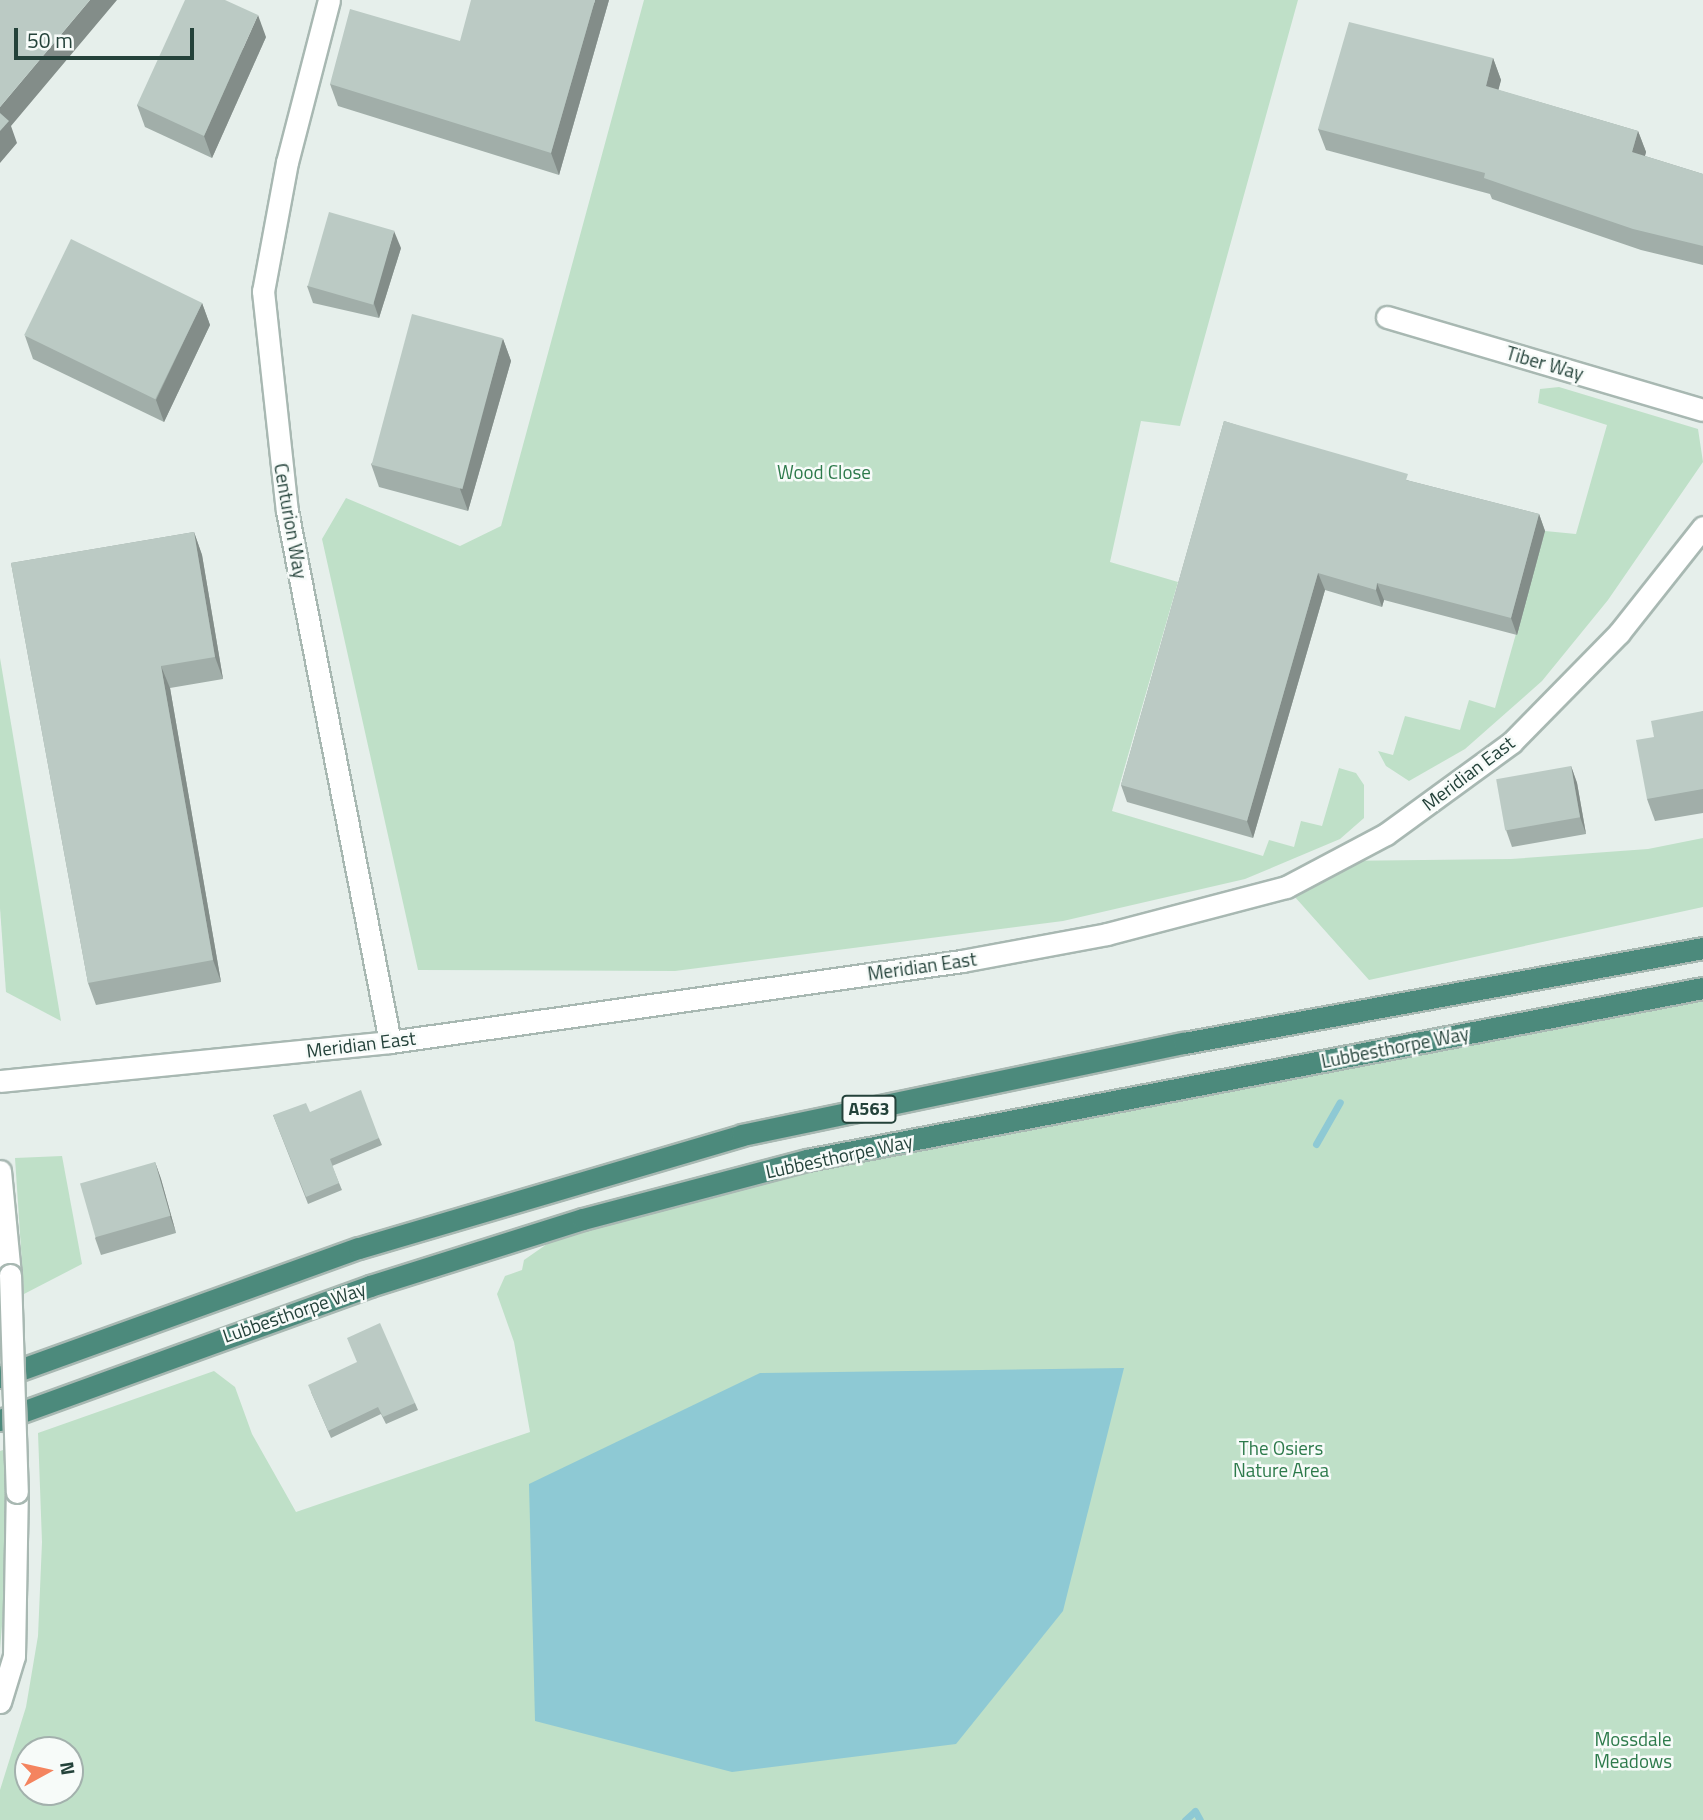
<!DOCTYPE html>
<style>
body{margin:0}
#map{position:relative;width:1703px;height:1820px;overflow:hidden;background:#e6efeb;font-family:"Titillium Web",sans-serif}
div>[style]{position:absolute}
.green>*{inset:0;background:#bfe0c8}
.water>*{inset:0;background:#8ec9d4}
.stream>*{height:7px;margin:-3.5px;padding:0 3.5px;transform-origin:3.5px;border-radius:3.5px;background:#8ec9d4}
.roads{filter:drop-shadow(2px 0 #a8b8b2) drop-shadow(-2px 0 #a8b8b2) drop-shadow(0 2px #a8b8b2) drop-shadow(0 -2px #a8b8b2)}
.minor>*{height:21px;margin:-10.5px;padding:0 10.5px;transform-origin:10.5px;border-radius:10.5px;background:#fff}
.tertiary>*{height:21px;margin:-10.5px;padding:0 10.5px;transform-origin:10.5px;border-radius:10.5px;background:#fff}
.trunk>*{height:21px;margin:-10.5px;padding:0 10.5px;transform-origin:10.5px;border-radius:10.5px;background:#4c8a7c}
.bridges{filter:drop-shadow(2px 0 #a8b8b2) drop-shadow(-2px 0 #a8b8b2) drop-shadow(0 2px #a8b8b2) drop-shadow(0 -2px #a8b8b2)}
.minor-bridge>*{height:21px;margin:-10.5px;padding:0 10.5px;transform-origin:10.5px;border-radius:10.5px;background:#fff}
.wall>*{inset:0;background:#a1aea9}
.shaded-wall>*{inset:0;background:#838d89}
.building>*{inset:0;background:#bbcac4;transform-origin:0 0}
span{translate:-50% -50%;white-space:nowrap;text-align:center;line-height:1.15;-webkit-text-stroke:5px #f7fbf9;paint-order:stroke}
.shield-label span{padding:2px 5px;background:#f7fbf9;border:2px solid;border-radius:5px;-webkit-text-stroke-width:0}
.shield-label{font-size:18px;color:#24423a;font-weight:700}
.street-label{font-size:19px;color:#24423a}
.park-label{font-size:19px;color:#2d7a4b}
.north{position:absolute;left:14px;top:1736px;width:70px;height:70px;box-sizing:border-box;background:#f7fbf9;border:2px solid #a3b1ad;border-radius:50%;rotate:82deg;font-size:19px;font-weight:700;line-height:28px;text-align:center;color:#24423a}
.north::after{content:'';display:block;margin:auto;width:24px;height:32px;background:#f4845f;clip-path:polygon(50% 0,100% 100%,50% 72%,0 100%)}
.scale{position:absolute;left:14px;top:28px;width:180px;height:32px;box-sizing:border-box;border:4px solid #24423a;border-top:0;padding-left:9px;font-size:21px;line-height:24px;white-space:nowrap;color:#24423a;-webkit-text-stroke:5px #f7fbf9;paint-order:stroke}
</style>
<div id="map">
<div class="green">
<i style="clip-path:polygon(644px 0,1298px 0,1180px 426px,1141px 421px,1110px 562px,1178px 582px,1112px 811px,1263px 856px,1269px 840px,1294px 847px,1301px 821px,1322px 826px,1339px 768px,1356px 773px,1364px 785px,1364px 818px,1340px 839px,1245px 879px,1063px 921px,675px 971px,418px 970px,322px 539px,346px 498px,460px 546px,501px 526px)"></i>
<i style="clip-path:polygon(1559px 387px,1698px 429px,1703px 462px,1608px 600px,1542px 681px,1465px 749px,1409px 781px,1386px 766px,1378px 751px,1393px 755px,1405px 716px,1460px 730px,1469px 700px,1495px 708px,1545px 531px,1576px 534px,1607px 425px,1538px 403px,1540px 389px)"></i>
<i style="clip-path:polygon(0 658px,61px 1021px,6px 992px,0 908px)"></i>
<i style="clip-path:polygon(1703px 838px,1703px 907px,1369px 980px,1286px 887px,1335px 861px,1511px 859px,1648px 849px)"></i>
<i style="clip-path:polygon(evenodd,1703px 996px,1703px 1820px,0 1820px,0 1790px,26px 1707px,38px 1636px,42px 1542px,38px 1433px,214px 1371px,235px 1387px,252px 1434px,296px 1512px,530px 1432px,514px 1342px,497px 1294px,505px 1276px,522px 1270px,524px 1260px,583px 1219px,807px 1160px,1703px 996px,28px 1750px,70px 1750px,70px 1792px,28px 1792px,28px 1750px)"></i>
<i style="clip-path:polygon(62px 1156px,82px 1264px,24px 1294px,15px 1158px)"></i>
<i style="clip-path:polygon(6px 1449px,11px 1519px,0 1649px,0 1451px)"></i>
</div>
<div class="water">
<i style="clip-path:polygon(1124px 1368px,1063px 1611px,956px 1744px,732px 1772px,535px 1721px,529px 1484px,760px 1373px)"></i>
</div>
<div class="stream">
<i style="left:1316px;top:1144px;width:48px;rotate:-60.3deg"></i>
<i style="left:1185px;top:1820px;width:13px;rotate:-42deg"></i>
<i style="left:1195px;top:1811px;width:10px;rotate:61deg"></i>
</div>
<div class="roads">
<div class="minor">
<i style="left:329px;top:0;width:167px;rotate:104.5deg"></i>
<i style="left:287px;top:162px;width:131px;rotate:100.5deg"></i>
<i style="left:263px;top:291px;width:221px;rotate:83.8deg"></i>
<i style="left:287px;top:511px;width:541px;rotate:79.02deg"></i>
<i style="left:1387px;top:317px;width:329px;rotate:16.4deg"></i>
<i style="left:0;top:1171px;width:104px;rotate:84.5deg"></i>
<i style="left:0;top:1702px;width:48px;rotate:-73.1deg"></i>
<i style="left:14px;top:1656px;width:164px;rotate:-89deg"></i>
</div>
<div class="tertiary">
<i style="left:0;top:1081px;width:392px;rotate:-5.7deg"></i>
<i style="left:390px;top:1042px;width:578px;rotate:-8.06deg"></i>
<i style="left:962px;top:961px;width:147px;rotate:-10.5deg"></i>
<i style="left:1107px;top:934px;width:185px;rotate:-14.7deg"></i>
<i style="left:1286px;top:887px;width:113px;rotate:-27.9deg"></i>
<i style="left:1386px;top:834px;width:156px;rotate:-36.1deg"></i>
<i style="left:1512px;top:742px;width:153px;rotate:-45.5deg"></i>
<i style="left:1619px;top:633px;width:135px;rotate:-51.6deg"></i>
</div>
<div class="trunk">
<i style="left:0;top:1377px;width:381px;rotate:-19.8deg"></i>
<i style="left:359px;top:1248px;width:399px;rotate:-16.4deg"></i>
<i style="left:742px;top:1135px;width:451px;rotate:-11.8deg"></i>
<i style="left:1184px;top:1043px;width:528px;rotate:-10.37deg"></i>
<i style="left:0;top:1420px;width:394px;rotate:-19.9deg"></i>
<i style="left:370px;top:1286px;width:223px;rotate:-17.5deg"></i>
<i style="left:583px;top:1219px;width:232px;rotate:-14.8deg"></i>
<i style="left:807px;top:1160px;width:912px;rotate:-10.87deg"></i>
</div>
</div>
<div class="bridges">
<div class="minor-bridge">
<i style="left:10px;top:1275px;width:217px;rotate:88.2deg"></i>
</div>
</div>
<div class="wall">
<i style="clip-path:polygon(609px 0,559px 175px,338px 106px,330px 84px,460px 41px)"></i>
<i style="clip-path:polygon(266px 37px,212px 158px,145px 127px,137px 105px)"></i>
<i style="clip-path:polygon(1493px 58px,1501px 80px,1498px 90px,1638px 131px,1646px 152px,1645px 156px,1703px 174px,1703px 265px,1641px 250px,1492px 199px,1490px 194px,1326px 150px,1318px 129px)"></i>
<i style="clip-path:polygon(401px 248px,379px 318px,313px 303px,307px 286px)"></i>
<i style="clip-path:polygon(202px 303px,210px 325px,164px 422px,33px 359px,25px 336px)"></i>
<i style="clip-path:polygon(503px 339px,511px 361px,468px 511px,379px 487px,371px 464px)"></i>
<i style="clip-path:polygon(1224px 421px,1410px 481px,1539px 514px,1545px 531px,1517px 635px,1384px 600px,1382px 607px,1325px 590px,1253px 838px,1127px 802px,1121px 785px)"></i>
<i style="clip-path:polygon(194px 532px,202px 555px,223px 679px,170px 688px,221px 982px,96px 1005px,88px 983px,11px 563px)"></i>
<i style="clip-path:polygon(1703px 711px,1703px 813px,1655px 821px,1647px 799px,1654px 737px)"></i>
<i style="clip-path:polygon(1571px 766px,1577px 783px,1586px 834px,1512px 847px,1506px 830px)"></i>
<i style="clip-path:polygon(310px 1112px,379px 1138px,382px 1145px,332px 1166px,342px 1190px,308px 1204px,273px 1115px)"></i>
<i style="clip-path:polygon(155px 1162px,161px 1179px,176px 1233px,101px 1255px,95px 1238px)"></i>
<i style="clip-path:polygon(311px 1392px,415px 1403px,418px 1410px,386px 1424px,381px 1414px,331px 1438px)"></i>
</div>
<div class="shaded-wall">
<i style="clip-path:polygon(90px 0,117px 0,11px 126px,17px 143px,0 163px,0 107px)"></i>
<i style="clip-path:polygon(595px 0,609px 0,559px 175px,551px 153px)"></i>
<i style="clip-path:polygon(258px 15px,266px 37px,212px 158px,204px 136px)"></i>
<i style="clip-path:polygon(1493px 58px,1501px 80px,1494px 107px,1486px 86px)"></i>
<i style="clip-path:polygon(1638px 131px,1646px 152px,1640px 173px,1632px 152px)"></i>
<i style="clip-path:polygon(394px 231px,401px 248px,379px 318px,373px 301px)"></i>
<i style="clip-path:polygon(202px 303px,210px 325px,164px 422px,156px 400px)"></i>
<i style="clip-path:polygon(503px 339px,511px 361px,468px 511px,460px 489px)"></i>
<i style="clip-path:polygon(1539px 514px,1545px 531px,1517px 635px,1511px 618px)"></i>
<i style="clip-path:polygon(194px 532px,202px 555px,223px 679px,215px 657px)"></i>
<i style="clip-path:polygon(1318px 573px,1325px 590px,1253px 838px,1247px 821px)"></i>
<i style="clip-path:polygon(1377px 583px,1384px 600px,1382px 607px,1376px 590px)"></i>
<i style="clip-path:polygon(161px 666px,170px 688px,221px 982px,213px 960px)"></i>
<i style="clip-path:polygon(1571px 766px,1577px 783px,1586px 834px,1580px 817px)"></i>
<i style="clip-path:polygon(155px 1162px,161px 1179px,176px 1233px,170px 1216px)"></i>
</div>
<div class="building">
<i style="clip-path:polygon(0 0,90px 0,0 107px)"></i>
<i style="clip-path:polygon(185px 0,225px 0,258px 15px,204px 136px,137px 105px)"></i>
<i style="clip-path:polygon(471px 0,595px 0,551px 153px,330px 84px,350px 9px,460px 41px)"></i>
<i style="clip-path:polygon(1349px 22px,1493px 58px,1486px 86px,1638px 131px,1632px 152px,1703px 174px,1703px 246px,1633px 229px,1484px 178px,1485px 173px,1318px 129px)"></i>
<i style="clip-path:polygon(0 113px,9px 121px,0 131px)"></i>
<i style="left:329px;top:212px;width:68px;height:77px;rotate:16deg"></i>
<i style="left:71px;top:239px;width:146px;height:107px;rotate:26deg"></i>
<i style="left:412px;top:314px;width:94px;height:156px;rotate:15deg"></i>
<i style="clip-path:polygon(1224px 421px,1408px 474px,1406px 480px,1539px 514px,1511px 618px,1377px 583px,1376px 590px,1318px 573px,1247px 821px,1121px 785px)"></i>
<i style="clip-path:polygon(194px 532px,215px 657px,161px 666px,213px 960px,88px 983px,11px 563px)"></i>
<i style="clip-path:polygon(1703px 711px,1703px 789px,1647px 799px,1636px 740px,1654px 737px,1651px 721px)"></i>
<i style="left:1571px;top:766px;width:52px;height:76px;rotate:80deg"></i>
<i style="clip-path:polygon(361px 1090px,379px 1138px,330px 1159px,339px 1183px,306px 1197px,273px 1115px,306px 1103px,310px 1112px)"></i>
<i style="left:155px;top:1162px;width:56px;height:78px;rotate:74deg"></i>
<i style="clip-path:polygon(380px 1323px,415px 1403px,383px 1417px,378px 1407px,328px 1431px,308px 1385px,357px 1362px,347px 1338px)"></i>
</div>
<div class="shield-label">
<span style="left:869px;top:1109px">A563</span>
</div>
<div class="street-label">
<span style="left:1545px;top:363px;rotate:16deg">Tiber Way</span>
<span style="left:291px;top:521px;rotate:80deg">Centurion Way</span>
<span style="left:1468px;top:773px;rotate:-37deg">Meridian East</span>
<span style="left:922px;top:966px;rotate:-8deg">Meridian East</span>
<span style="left:361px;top:1044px;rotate:-7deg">Meridian East</span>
<span style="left:1395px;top:1047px;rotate:-11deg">Lubbesthorpe Way</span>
<span style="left:839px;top:1156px;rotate:-12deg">Lubbesthorpe Way</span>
<span style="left:294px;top:1312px;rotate:-19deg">Lubbesthorpe Way</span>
</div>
<div class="park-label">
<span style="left:824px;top:472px">Wood Close</span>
<span style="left:1281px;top:1459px">The Osiers<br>Nature Area</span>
<span style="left:1633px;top:1750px">Mossdale<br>Meadows</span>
</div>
<div class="north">N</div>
<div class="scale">50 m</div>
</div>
